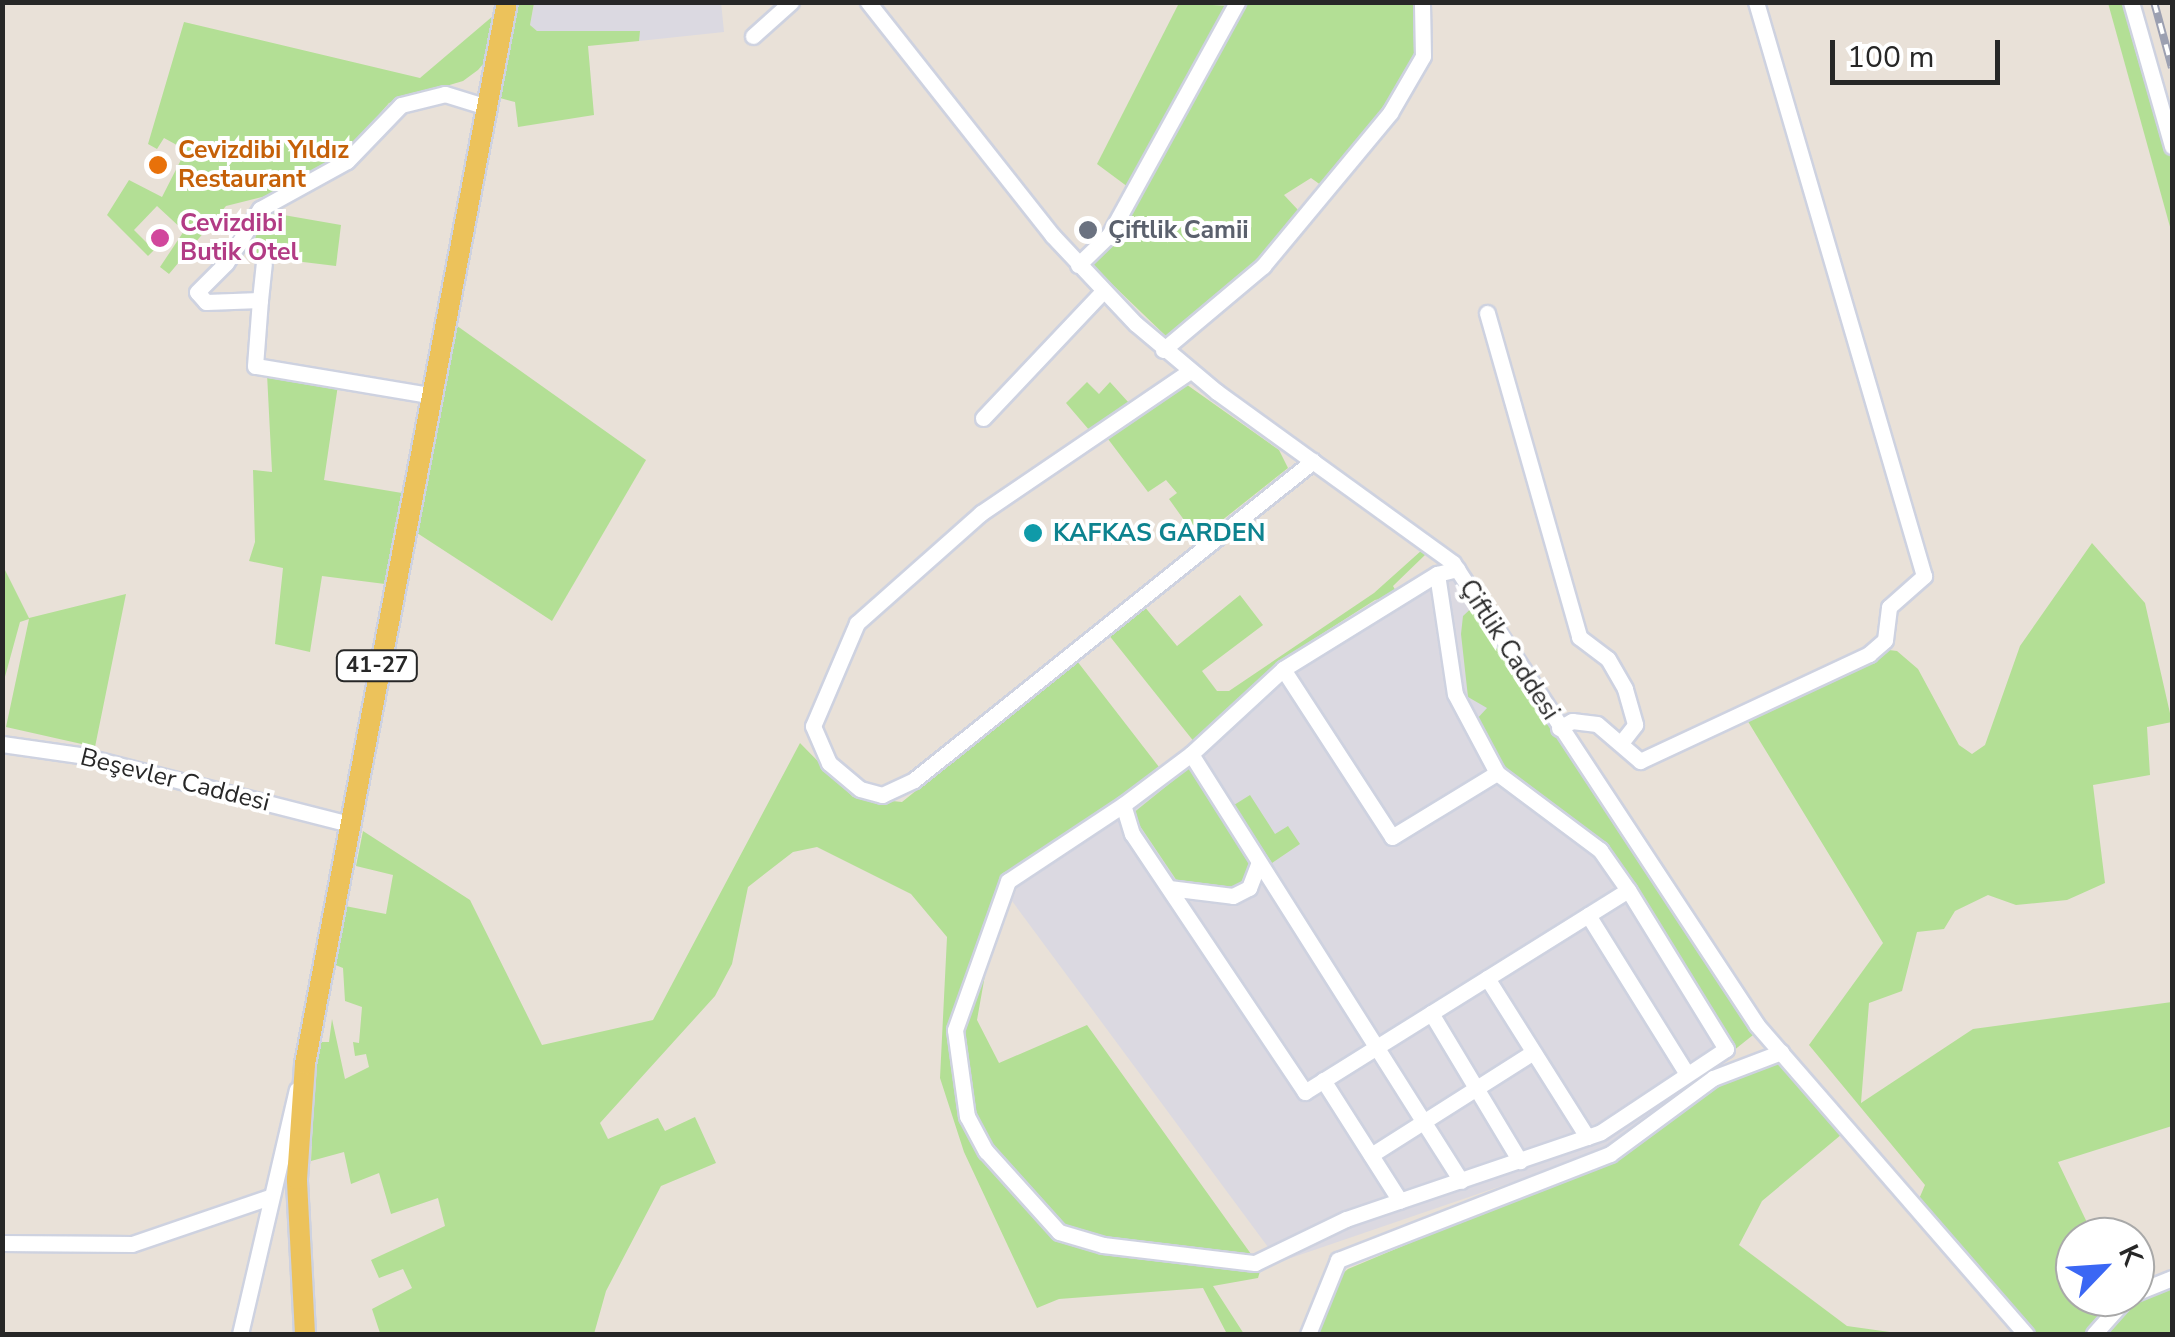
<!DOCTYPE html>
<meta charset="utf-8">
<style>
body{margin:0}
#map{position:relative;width:2175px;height:1337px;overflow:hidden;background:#e9e1d8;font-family:"Nunito Sans",sans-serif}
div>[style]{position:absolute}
.industrial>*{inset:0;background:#dbd9e1}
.green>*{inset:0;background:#b3df95}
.roads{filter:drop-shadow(2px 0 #ced2e0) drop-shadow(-2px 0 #ced2e0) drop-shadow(0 2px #ced2e0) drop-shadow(0 -2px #ced2e0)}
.minor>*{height:15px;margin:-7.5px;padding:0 7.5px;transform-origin:7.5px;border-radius:7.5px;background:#fff}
.major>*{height:20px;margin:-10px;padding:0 10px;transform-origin:10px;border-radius:10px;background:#ecc25b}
.rail>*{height:8px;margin-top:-4px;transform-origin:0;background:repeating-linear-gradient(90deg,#fff 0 11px,#9ca0b1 0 22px);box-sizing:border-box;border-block:2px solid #9ca0b1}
.dots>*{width:28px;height:28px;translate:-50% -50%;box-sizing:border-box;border:5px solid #fff;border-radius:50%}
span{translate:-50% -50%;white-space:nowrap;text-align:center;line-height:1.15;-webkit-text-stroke:8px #fff;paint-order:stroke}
.shield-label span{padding:2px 8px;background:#fff;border:2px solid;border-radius:8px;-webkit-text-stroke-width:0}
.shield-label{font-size:22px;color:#272727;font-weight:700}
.food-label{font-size:25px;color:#c56008;font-weight:700}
.left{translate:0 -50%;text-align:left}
.hotel-label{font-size:25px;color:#b23c85;font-weight:700}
.worship-label{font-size:25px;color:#5b616d;font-weight:700}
.culture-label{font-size:25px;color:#0d838f;font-weight:700}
.street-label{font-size:25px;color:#272727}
.frame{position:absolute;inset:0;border:5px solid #272727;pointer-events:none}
.north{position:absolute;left:2055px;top:1217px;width:100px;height:100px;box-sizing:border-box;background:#fff;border:2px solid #a9a9a9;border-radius:50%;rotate:65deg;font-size:28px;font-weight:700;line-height:40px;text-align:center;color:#272727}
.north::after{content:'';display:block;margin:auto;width:35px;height:45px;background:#3b67f4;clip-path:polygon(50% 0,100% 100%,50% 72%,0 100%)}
.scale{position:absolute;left:1830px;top:40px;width:170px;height:45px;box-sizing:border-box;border:5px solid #272727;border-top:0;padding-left:12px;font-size:30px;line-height:35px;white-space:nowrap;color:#272727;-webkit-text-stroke:8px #fff;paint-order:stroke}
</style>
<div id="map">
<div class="industrial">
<i style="clip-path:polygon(721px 2px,724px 32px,639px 41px,639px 31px,537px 31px,530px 25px,534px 3px)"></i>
<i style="clip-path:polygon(1453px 573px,1753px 1035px,1606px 1150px,1279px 1262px,1012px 901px,1021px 878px,1133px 811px,1261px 690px)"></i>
</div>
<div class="green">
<i style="clip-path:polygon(517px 3px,534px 3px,530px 25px,537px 31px,640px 31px,639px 41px,588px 46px,594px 115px,518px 127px,515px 102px,500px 98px)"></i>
<i style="clip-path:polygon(1179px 3px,1229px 6px,1128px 187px,1097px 164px)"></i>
<i style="clip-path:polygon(1243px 3px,1420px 3px,1412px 74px,1325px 188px,1311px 178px,1284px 195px,1299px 211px,1259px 261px,1169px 339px,1089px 262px)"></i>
<i style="clip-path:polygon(2108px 3px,2129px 3px,2172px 159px,2172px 234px)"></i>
<i style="clip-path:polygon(500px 10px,489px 57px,478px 70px,463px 81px,389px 103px,341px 159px,274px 194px,226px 206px,169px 274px,160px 267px,184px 231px,157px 206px,134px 230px,154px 250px,148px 256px,107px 215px,129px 180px,162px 197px,186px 150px,164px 138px,157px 149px,148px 144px,184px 22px,420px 78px)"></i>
<i style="clip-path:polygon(272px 213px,341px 225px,336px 266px,253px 256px,256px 233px)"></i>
<i style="clip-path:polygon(453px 323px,646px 460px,552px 621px,411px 529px)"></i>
<i style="clip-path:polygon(267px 374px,338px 385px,324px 480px,402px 493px,385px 584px,322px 576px,310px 652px,275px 644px,283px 568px,249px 561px,255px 542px,253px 470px,272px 472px)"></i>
<i style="clip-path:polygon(1087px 382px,1099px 394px,1110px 382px,1129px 403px,1090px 431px,1066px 403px)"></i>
<i style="clip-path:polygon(1183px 382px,1279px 450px,1288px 468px,1206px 533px,1198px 523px,1189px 527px,1169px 499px,1177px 493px,1166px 480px,1148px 492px,1105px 435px)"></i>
<i style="clip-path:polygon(2092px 543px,2145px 603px,2172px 722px,2147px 727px,2150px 775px,2093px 785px,2105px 883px,2067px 900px,2016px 905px,1988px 895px,1955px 911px,1944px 929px,1917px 932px,1902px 991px,1869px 1003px,1861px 1103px,1973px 1029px,2172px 1002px,2172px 1126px,2058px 1162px,2094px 1237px,2075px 1237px,2075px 1297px,2112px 1297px,2084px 1334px,2037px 1334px,1919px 1199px,1925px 1185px,1809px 1045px,1883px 943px,1741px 710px,1873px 648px,1897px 651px,1918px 669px,1959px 745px,1972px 754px,1985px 745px,2020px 646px)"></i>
<i style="clip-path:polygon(1422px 550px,1426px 554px,1393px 586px,1398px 595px,1375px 600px,1289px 655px,1195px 743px,1108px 634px,1144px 606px,1177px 646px,1240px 595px,1263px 625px,1202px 671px,1217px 691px,1229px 691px,1374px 593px)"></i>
<i style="clip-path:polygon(3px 566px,29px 618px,126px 594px,95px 747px,6px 727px,29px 619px,20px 622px,3px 684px)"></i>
<i style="clip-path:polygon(1478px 602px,1753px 1035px,1733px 1051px,1605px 845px,1508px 771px,1475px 721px,1487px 708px,1468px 697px,1461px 634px,1463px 616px)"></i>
<i style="clip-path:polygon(1077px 661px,1159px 767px,1001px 885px,977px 1020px,999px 1063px,1087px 1025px,1261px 1268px,1258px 1278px,1213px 1286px,1244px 1334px,1227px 1334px,1203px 1288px,1059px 1299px,1037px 1308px,964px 1152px,940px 1078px,947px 937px,911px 894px,817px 847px,793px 852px,748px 887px,732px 964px,715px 996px,600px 1123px,608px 1139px,658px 1118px,665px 1131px,695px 1117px,716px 1163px,661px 1186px,606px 1291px,594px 1334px,380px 1333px,372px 1309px,412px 1288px,403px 1269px,379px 1278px,371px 1260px,445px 1226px,438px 1198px,391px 1214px,379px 1173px,351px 1184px,344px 1152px,311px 1161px,316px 1053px,319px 1042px,329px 1042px,332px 1019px,345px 1079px,369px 1067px,366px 1054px,355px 1056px,353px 1042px,359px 1043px,362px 1007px,345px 1001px,343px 968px,328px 962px,340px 905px,386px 914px,393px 875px,356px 866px,363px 831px,470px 900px,542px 1045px,653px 1020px,800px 743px,853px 797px,902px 802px)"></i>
<i style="clip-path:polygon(1190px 767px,1251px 860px,1251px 874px,1238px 890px,1177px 881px,1132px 814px)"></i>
<i style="clip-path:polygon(1250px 795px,1275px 834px,1288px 826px,1300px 844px,1272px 863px,1234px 805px)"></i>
<i style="clip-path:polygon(1773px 1059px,1848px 1129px,1762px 1201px,1739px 1245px,1847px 1326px,1904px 1334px,1311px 1334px,1329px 1285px,1348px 1269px,1619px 1155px,1727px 1080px)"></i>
<i style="clip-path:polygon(2172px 1282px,2172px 1334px,2097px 1334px,2123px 1303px)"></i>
</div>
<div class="roads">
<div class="minor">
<i style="left:868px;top:2px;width:297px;rotate:51.7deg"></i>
<i style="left:1052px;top:235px;width:122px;rotate:46.7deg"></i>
<i style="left:1136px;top:324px;width:106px;rotate:40deg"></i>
<i style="left:1217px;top:392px;width:291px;rotate:35.9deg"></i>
<i style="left:1453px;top:563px;width:553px;rotate:56.65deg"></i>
<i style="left:1757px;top:1025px;width:410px;rotate:49deg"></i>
<i style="left:2131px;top:2px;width:150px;rotate:74.1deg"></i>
<i style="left:753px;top:36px;width:51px;rotate:-41.8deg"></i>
<i style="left:1078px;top:265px;width:43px;rotate:-44.1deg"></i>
<i style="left:1109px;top:235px;width:266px;rotate:-61.2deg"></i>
<i style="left:260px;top:300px;width:36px;rotate:-84deg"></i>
<i style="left:1487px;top:313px;width:337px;rotate:74.1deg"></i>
<i style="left:1579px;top:637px;width:36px;rotate:37deg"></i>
<i style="left:1608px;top:659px;width:34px;rotate:60deg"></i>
<i style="left:1625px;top:689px;width:37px;rotate:74deg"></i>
<i style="left:1635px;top:725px;width:23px;rotate:128deg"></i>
<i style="left:1163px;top:350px;width:131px;rotate:-40deg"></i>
<i style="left:1263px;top:266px;width:199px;rotate:-50.3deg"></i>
<i style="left:1390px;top:113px;width:66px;rotate:-59.9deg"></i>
<i style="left:1423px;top:56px;width:54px;rotate:-91.1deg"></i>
<i style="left:1190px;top:371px;width:253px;rotate:145.8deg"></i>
<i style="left:981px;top:513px;width:166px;rotate:138.4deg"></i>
<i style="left:857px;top:623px;width:112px;rotate:113.1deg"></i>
<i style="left:813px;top:726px;width:40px;rotate:66.6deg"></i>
<i style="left:829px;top:763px;width:40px;rotate:40deg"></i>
<i style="left:860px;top:789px;width:23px;rotate:15deg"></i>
<i style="left:882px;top:795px;width:35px;rotate:-25deg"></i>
<i style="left:914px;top:780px;width:511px;rotate:-38.64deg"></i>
<i style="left:429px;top:395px;width:176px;rotate:-170.5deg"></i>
<i style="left:255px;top:366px;width:66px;rotate:-85.7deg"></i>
<i style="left:260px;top:300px;width:54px;rotate:177.9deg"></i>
<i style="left:206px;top:302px;width:13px;rotate:-132deg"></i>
<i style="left:197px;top:292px;width:41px;rotate:-45deg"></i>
<i style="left:226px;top:263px;width:64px;rotate:-57.8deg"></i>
<i style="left:260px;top:209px;width:99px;rotate:-28.9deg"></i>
<i style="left:347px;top:161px;width:78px;rotate:-46deg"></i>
<i style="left:401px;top:105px;width:45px;rotate:-14deg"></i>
<i style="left:445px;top:94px;width:44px;rotate:17.2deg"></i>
<i style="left:983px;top:418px;width:175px;rotate:-46.6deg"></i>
<i style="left:1437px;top:574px;width:121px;rotate:81.5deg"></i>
<i style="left:1455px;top:694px;width:89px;rotate:62deg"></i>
<i style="left:1497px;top:773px;width:129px;rotate:36.8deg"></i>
<i style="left:1600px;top:850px;width:49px;rotate:55deg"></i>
<i style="left:1628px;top:890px;width:381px;rotate:148deg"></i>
<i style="left:1305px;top:1092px;width:311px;rotate:-123.8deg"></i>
<i style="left:1132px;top:834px;width:30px;rotate:-107deg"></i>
<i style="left:1123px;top:805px;width:85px;rotate:-36.9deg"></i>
<i style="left:1191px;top:754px;width:125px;rotate:-42.7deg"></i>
<i style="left:1283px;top:669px;width:181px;rotate:-31.7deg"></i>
<i style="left:1437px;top:574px;width:21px;rotate:-14deg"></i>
<i style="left:1283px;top:669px;width:200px;rotate:57deg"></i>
<i style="left:1392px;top:837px;width:123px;rotate:-31.4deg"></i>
<i style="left:1559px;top:728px;width:15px;rotate:-28deg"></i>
<i style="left:1572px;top:721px;width:25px;rotate:7deg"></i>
<i style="left:1597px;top:724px;width:57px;rotate:40.7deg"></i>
<i style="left:1640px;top:761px;width:253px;rotate:-25deg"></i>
<i style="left:1869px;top:654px;width:21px;rotate:-41deg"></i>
<i style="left:1885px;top:640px;width:33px;rotate:-83deg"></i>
<i style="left:1889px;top:607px;width:47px;rotate:-41.5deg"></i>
<i style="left:1924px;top:576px;width:598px;rotate:-106.31deg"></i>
<i style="left:2px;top:744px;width:78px;rotate:8.1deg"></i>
<i style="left:79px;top:755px;width:276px;rotate:14.3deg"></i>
<i style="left:1191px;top:754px;width:505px;rotate:57.69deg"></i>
<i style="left:1123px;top:805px;width:138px;rotate:146.5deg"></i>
<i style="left:1008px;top:881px;width:158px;rotate:109.6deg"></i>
<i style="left:955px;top:1030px;width:87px;rotate:82.1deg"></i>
<i style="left:967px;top:1116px;width:40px;rotate:62deg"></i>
<i style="left:986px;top:1151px;width:109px;rotate:48deg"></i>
<i style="left:1059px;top:1232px;width:46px;rotate:16.5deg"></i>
<i style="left:1103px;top:1245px;width:153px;rotate:6.8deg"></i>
<i style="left:1255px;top:1263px;width:101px;rotate:-25.8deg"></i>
<i style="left:1346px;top:1219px;width:269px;rotate:-18.8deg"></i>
<i style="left:1601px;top:1132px;width:150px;rotate:-33.6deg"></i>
<i style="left:1726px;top:1049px;width:187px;rotate:-121.6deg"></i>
<i style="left:1169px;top:888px;width:64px;rotate:7.1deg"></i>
<i style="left:1233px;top:896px;width:18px;rotate:-27deg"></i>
<i style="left:1249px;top:888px;width:26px;rotate:-69deg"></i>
<i style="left:1588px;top:915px;width:187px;rotate:58.1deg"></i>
<i style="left:1487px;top:978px;width:188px;rotate:57.8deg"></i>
<i style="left:1431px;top:1013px;width:173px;rotate:59deg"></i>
<i style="left:1323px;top:1080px;width:143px;rotate:57.5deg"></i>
<i style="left:1371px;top:1155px;width:192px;rotate:-32.4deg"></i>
<i style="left:2px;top:1243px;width:130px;rotate:0.4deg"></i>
<i style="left:132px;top:1244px;width:145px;rotate:-18.9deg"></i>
<i style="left:2135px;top:1293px;width:40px;rotate:-22deg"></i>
<i style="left:240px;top:1334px;width:251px;rotate:-76.9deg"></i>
<i style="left:1308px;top:1334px;width:80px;rotate:-67.9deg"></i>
<i style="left:1338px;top:1260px;width:292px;rotate:-21.3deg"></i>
<i style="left:1610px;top:1154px;width:128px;rotate:-36.4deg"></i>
<i style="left:1713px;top:1078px;width:73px;rotate:-20.9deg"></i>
<i style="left:2094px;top:1334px;width:50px;rotate:-48.3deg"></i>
</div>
<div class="major">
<i style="left:305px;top:1334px;width:155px;rotate:-93deg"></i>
<i style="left:297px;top:1179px;width:115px;rotate:-86deg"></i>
<i style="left:305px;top:1064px;width:1081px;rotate:-79.23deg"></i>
</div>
</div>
<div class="rail">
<i style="left:2154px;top:2px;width:68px;rotate:74.7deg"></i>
</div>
<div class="dots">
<i style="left:158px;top:165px;background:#e8710a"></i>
<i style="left:1088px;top:230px;background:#6b7280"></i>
<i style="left:160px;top:238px;background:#d1479c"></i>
<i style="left:1033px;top:533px;background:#0f9aa8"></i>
</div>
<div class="shield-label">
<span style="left:377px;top:666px">41-27</span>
</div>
<div class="food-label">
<span class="left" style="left:178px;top:165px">Cevizdibi Yıldız<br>Restaurant</span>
</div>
<div class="hotel-label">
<span class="left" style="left:180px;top:238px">Cevizdibi<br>Butik Otel</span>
</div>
<div class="worship-label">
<span class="left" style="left:1108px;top:230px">Çiftlik Camii</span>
</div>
<div class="culture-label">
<span class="left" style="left:1053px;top:533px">KAFKAS GARDEN</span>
</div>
<div class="street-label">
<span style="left:1509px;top:650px;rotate:57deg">Çiftlik Caddesi</span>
<span style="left:175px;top:780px;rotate:14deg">Beşevler Caddesi</span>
</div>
<div class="frame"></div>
<div class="north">K</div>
<div class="scale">100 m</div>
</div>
